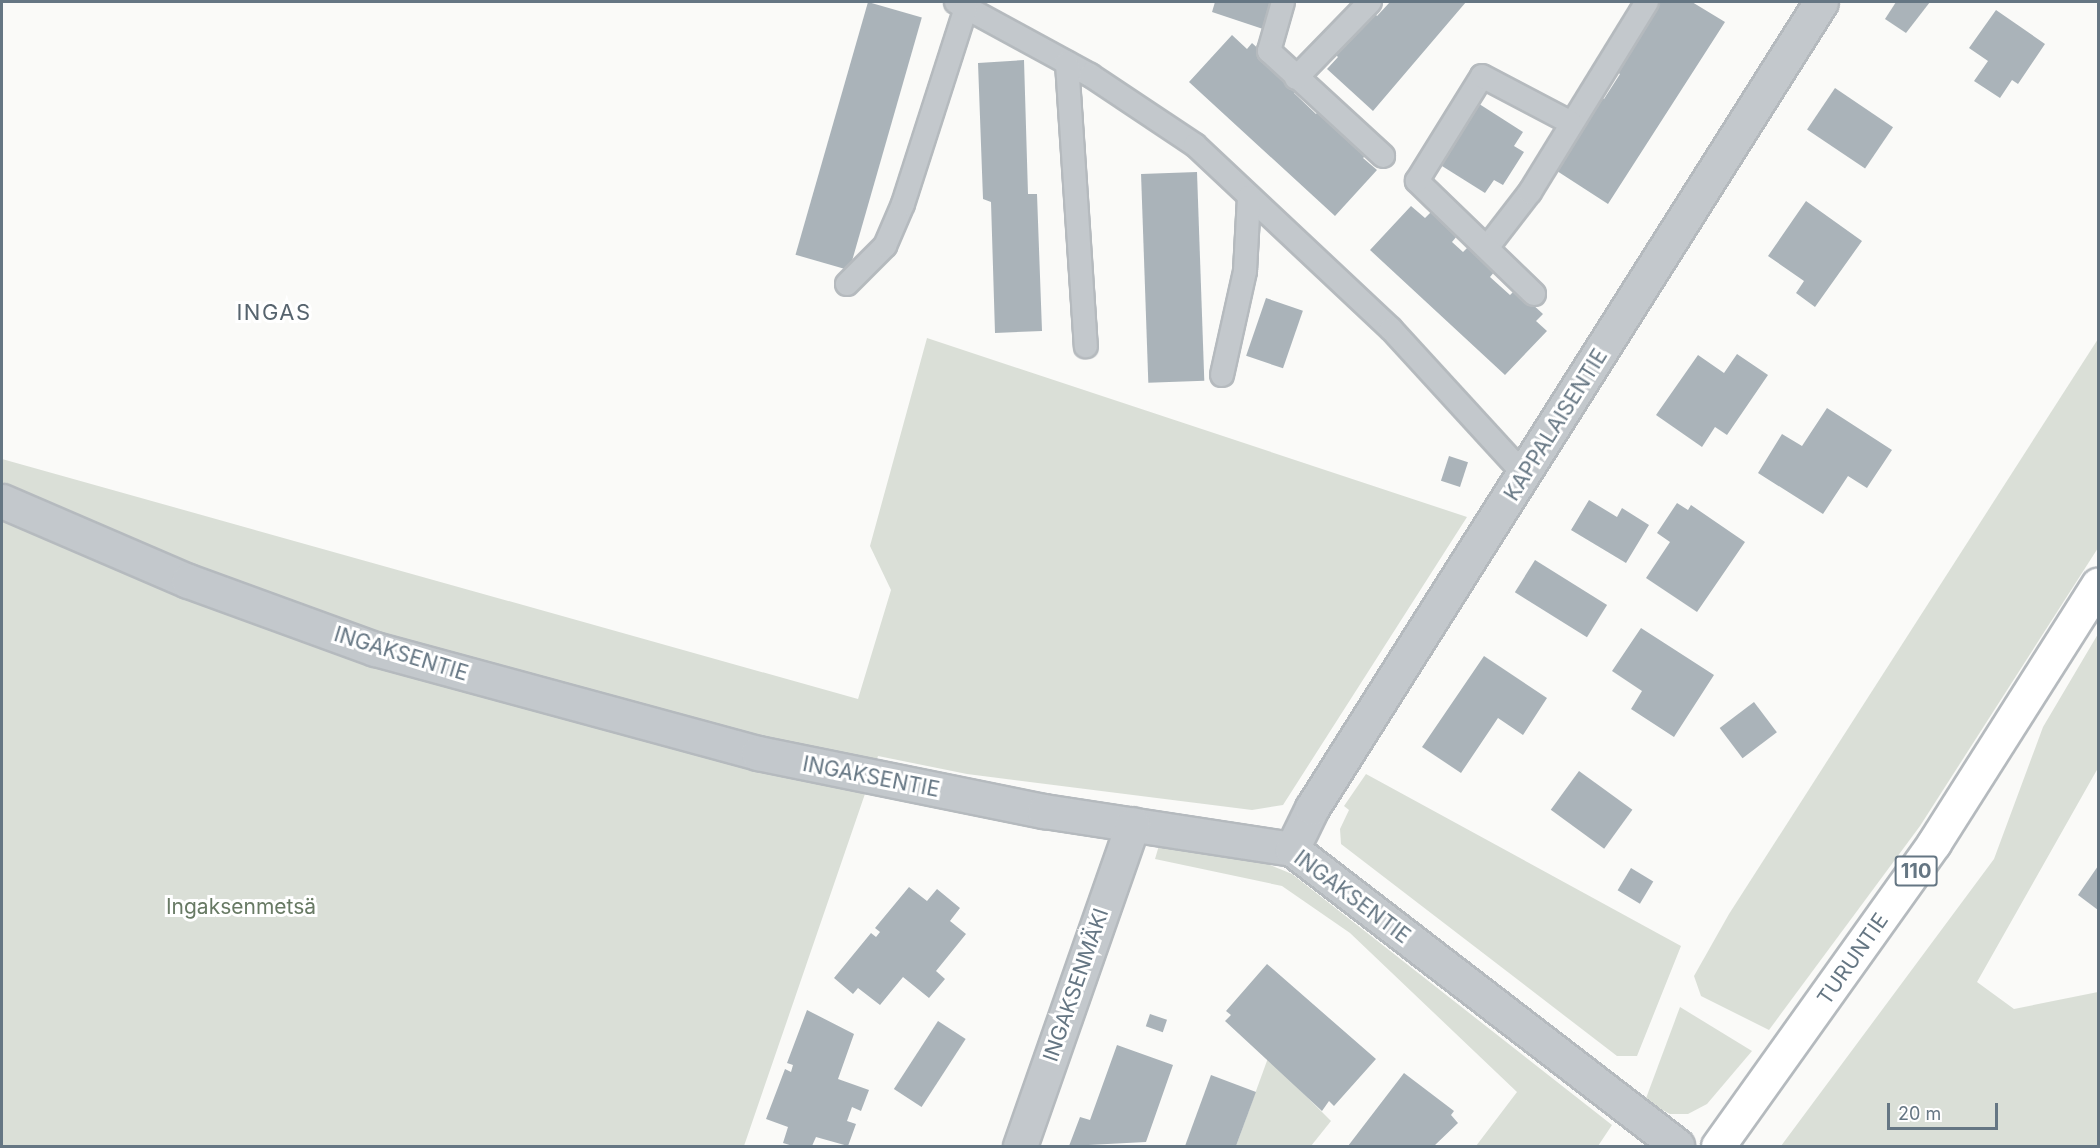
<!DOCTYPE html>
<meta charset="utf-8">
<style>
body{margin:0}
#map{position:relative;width:2100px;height:1148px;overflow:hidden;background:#fafaf8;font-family:Inter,sans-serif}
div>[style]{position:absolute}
.green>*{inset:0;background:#dadfd7}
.building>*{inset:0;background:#aab3b9;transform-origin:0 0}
.roads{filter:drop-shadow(2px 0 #b5babe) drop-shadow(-2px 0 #b5babe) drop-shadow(0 2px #b5babe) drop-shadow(0 -2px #b5babe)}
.service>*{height:22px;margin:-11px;padding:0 11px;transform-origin:11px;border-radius:11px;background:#c3c8cc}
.minor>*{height:33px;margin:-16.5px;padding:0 16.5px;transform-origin:16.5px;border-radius:16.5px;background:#c3c8cc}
.primary>*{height:33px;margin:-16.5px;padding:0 16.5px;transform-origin:16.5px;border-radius:16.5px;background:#fff}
span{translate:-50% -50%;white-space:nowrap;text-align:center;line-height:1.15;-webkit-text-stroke:6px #fff;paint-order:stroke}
.shield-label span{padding:2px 4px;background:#fff;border:2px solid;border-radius:4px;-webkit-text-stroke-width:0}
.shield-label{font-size:20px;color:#657683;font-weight:700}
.street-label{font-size:21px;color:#657683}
.park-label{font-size:21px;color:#687a64}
.neighbourhood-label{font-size:22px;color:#57646e;letter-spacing:1.5px}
.frame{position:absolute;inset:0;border:3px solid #657683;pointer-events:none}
.scale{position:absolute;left:1887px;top:1103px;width:111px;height:27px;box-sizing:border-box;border:3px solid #657683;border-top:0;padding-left:8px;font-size:18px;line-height:21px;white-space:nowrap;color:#657683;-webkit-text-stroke:4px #fff;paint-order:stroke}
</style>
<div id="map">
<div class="green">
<i style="clip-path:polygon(927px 338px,1467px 517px,1283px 805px,1252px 810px,967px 774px,878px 756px,744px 1146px,2px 1146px,2px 459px,858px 699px,891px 590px,870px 546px)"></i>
<i style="clip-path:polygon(2098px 339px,2098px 548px,1920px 826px,1769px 1030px,1701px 996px,1694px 976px,1729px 914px)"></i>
<i style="clip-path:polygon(2098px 634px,2098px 768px,1977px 982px,2014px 1009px,2098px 992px,2098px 1146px,1781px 1146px,1994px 859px,2043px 727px)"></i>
<i style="clip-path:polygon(1366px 774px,1681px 946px,1637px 1056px,1617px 1056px,1341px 844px,1340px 829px,1349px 810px,1344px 806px)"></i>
<i style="clip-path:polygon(1160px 842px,1258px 860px,1292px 874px,1612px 1125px,1598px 1146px,1476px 1146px,1517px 1092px,1350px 933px,1282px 886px,1155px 859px)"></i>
<i style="clip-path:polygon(1680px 1007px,1752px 1051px,1707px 1104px,1688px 1114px,1670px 1114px,1645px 1101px)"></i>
<i style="clip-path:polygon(1268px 1058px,1331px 1121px,1311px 1146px,1236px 1146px)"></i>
</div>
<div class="building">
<i style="left:868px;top:2px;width:56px;height:263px;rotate:16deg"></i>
<i style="clip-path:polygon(1215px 2px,1272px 2px,1263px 29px,1212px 12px)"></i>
<i style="clip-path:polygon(1390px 2px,1466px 2px,1373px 111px,1327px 69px,1338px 57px,1332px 51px,1371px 9px,1377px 16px)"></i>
<i style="clip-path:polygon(1657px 2px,1692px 2px,1725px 22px,1608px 204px,1557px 171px,1581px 134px,1574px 130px,1597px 95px,1604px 99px,1620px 74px,1613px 69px)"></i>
<i style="clip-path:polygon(1896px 2px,1930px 2px,1906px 33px,1885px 19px)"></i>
<i style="clip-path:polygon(1996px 10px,2045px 44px,2018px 84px,2012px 80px,2000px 98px,1974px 81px,1988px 61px,1969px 48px)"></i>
<i style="clip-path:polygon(1232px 35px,1247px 49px,1252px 43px,1300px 87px,1294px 93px,1316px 114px,1322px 107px,1370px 151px,1363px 158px,1377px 170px,1335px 216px,1189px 82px)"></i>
<i style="clip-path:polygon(1024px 60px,1028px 194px,1037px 194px,1042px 331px,995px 333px,991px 202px,983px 199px,978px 63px)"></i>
<i style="left:1835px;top:88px;width:70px;height:50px;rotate:34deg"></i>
<i style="clip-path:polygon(1473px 100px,1523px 132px,1514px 146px,1524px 152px,1503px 185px,1494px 180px,1485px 193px,1434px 161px)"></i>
<i style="left:1197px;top:172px;width:209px;height:56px;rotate:88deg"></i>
<i style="clip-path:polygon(1806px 201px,1862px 241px,1815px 307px,1796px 293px,1804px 281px,1768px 256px)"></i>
<i style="clip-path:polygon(1411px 206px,1425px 218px,1431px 212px,1457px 236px,1452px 242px,1463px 252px,1469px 246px,1495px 271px,1490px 277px,1510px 295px,1516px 289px,1543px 314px,1536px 321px,1547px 331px,1505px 375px,1370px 250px)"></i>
<i style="left:1266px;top:298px;width:39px;height:61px;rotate:19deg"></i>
<i style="clip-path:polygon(1737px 354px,1768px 375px,1727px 435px,1715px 427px,1702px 447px,1656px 415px,1698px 355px,1724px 373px)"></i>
<i style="clip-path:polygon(1827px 408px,1892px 450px,1867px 488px,1848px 476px,1823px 514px,1758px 473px,1782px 434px,1802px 446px)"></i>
<i style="left:1449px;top:456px;width:20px;height:26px;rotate:18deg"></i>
<i style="clip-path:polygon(1589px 500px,1617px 517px,1622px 508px,1649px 525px,1626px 563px,1571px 530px)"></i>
<i style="clip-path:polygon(1677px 503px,1688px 510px,1691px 505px,1745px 542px,1697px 612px,1646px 578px,1670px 542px,1657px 533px)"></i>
<i style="left:1535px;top:560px;width:85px;height:38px;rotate:32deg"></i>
<i style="clip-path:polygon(1641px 628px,1714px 675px,1674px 737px,1631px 709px,1642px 691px,1612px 671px)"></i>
<i style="clip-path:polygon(1484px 656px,1547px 698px,1523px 735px,1498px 718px,1461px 773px,1422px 747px)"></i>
<i style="left:1754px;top:702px;width:38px;height:43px;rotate:53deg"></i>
<i style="left:1579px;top:771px;width:66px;height:48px;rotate:36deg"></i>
<i style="clip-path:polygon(2098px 866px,2098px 910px,2078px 895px)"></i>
<i style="left:1631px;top:868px;width:26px;height:26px;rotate:31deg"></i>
<i style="clip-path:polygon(909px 887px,927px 901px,937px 889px,960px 908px,950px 921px,966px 934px,936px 971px,945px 979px,929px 998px,903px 977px,880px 1005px,858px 988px,853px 994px,834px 978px,871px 933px,876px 937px,880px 932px,875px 928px)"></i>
<i style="clip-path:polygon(1267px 964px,1376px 1059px,1334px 1106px,1329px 1101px,1322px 1111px,1225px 1021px,1231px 1015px,1226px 1011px)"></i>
<i style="clip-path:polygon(807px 1010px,854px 1034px,838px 1079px,869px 1090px,861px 1111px,852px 1107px,847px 1121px,856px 1124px,848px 1146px,816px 1137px,812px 1146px,793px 1146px,783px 1143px,788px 1127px,766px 1119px,785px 1069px,791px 1072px,793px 1065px,787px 1063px)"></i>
<i style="left:1150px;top:1014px;width:18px;height:13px;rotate:19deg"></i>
<i style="left:938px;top:1021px;width:33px;height:81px;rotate:33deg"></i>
<i style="clip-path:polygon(1117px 1045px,1173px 1065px,1146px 1142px,1069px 1146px,1080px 1117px,1090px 1120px)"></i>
<i style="clip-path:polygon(1404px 1073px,1454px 1111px,1451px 1115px,1458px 1123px,1434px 1146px,1348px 1146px)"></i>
<i style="clip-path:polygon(1211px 1075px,1256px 1092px,1236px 1146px,1185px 1146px)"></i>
</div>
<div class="roads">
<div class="service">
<i style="left:956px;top:2px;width:153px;rotate:28.6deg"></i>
<i style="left:1090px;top:75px;width:126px;rotate:33.7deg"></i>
<i style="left:1195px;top:145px;width:269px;rotate:43.2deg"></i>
<i style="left:1391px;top:329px;width:198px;rotate:47.5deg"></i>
<i style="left:1283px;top:2px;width:51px;rotate:105.9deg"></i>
<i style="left:1269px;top:51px;width:155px;rotate:42.6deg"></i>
<i style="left:1067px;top:63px;width:284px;rotate:86.2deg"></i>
<i style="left:1296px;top:78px;width:106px;rotate:-45.8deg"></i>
<i style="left:1489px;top:245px;width:67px;rotate:-52.3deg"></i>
<i style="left:1530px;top:192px;width:223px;rotate:-58.4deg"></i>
<i style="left:847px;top:284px;width:54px;rotate:-45deg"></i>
<i style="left:885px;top:246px;width:46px;rotate:-66.8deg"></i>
<i style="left:903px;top:204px;width:206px;rotate:-72.2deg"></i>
<i style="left:1534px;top:294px;width:163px;rotate:-136deg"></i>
<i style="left:1417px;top:181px;width:123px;rotate:-58.2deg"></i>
<i style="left:1482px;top:76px;width:101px;rotate:27.8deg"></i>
<i style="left:1222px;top:375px;width:107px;rotate:-77.5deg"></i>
<i style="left:1245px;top:271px;width:74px;rotate:-86.9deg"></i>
</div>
<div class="minor">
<i style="left:2px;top:501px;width:202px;rotate:23.3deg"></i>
<i style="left:188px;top:581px;width:199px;rotate:20deg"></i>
<i style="left:375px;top:649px;width:397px;rotate:15.2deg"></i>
<i style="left:758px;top:753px;width:292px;rotate:11.5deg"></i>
<i style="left:1044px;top:811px;width:251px;rotate:8.7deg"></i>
<i style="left:1292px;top:849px;width:486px;rotate:37.6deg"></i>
<i style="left:1292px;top:849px;width:46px;rotate:-64deg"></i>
<i style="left:1312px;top:808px;width:953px;rotate:-57.73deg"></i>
<i style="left:1020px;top:1146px;width:341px;rotate:-70.7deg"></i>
</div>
<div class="primary">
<i style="left:1718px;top:1146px;width:372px;rotate:-54.5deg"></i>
<i style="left:1934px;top:843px;width:306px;rotate:-57.6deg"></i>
</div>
</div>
<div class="shield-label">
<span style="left:1916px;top:871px">110</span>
</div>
<div class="street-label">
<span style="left:1556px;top:425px;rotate:-58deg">KAPPALAISENTIE</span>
<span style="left:401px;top:654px;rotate:17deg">INGAKSENTIE</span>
<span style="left:871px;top:777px;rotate:11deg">INGAKSENTIE</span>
<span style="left:1352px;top:897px;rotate:37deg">INGAKSENTIE</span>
<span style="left:1853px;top:959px;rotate:-55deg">TURUNTIE</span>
<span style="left:1076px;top:985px;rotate:-71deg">INGAKSENMÄKI</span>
</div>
<div class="park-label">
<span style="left:241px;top:907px">Ingaksenmetsä</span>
</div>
<div class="neighbourhood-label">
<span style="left:274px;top:313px">INGAS</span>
</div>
<div class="frame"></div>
<div class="scale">20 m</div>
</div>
